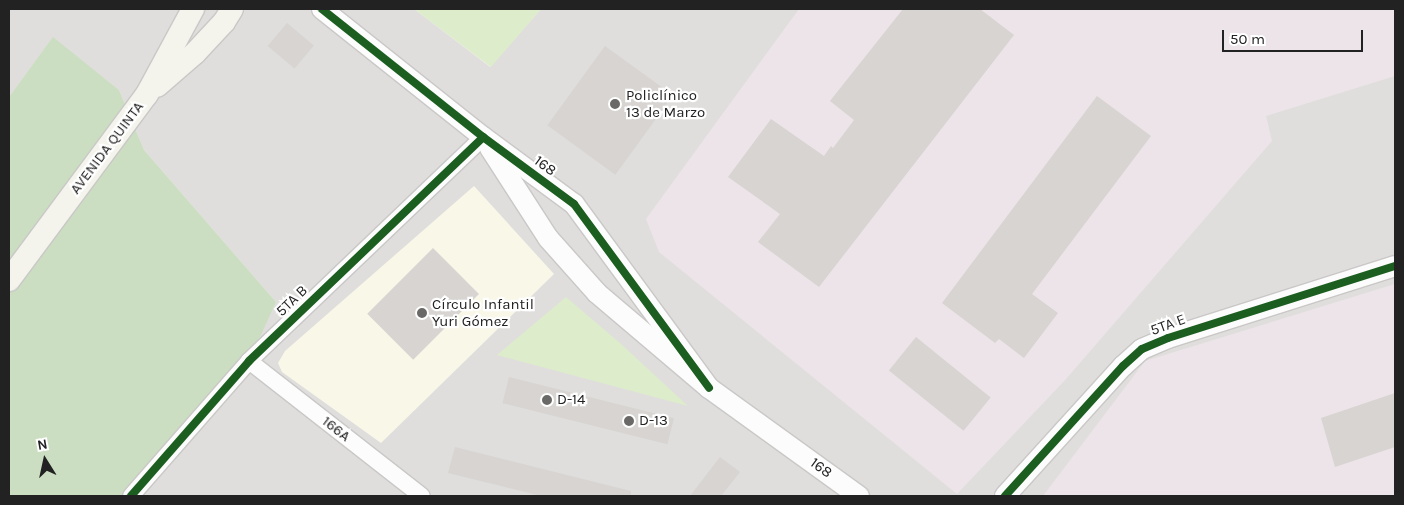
<!DOCTYPE html>
<meta charset="utf-8">
<style>
body{margin:0}
#map{position:relative;width:1404px;height:505px;overflow:hidden;background:#f0eeeb;font-family:Karla,sans-serif}
div>[style]{position:absolute}
.residential>*{inset:0;background:#dfdedc}
.industrial>*{inset:0;background:#ede4e9}
.education>*{inset:0;background:#f8f7e8}
.grass>*{inset:0;background:#ddeccb}
.forest>*{inset:0;background:#cbdec1}
.building>*{inset:0;background:#d7d4d2;transform-origin:0 0}
.roads{filter:drop-shadow(1px 0 #c9c8c7) drop-shadow(-1px 0 #c9c8c7) drop-shadow(0 1px #c9c8c7) drop-shadow(0 -1px #c9c8c7)}
.minor>*{height:16px;margin:-8px;padding:0 8px;transform-origin:8px;border-radius:8px;background:#fdfcfc}
.tertiary>*{height:20px;margin:-10px;padding:0 10px;transform-origin:10px;border-radius:10px;background:#fdfcfc}
.secondary>*{height:22px;margin:-11px;padding:0 11px;transform-origin:11px;border-radius:11px;background:#f4f4ed}
.cycleway>*{height:8px;margin:-4px;padding:0 4px;transform-origin:4px;border-radius:4px;background:#1b5e20}
.dots>*{width:14px;height:14px;translate:-50% -50%;box-sizing:border-box;border:2px solid #fff;border-radius:50%}
span{translate:-50% -50%;white-space:nowrap;text-align:center;line-height:1.15;-webkit-text-stroke:4.5px #fff;paint-order:stroke}
.poi-label{font-size:15px;color:#222}
.left{translate:0 -50%;text-align:left}
.street-label{font-size:15px;color:#222}
.frame{position:absolute;inset:0;border:10px solid #222;pointer-events:none}
.north{position:absolute;left:20px;top:435px;width:50px;height:50px;-webkit-text-stroke:4px #fff;paint-order:stroke;rotate:350deg;font-size:14px;font-weight:700;line-height:20px;text-align:center;color:#222}
.north::after{content:'';display:block;margin:auto;width:18px;height:22px;background:#222;clip-path:polygon(50% 0,100% 100%,50% 72%,0 100%)}
.scale{position:absolute;left:1222px;top:30px;width:141px;height:22px;box-sizing:border-box;border:2px solid #222;border-top:0;padding-left:6px;font-size:15px;line-height:18px;white-space:nowrap;color:#222;-webkit-text-stroke:4px #fff;paint-order:stroke}
</style>
<div id="map">
<div class="residential">
<i style="clip-path:polygon(9px 9px,414px 9px,490px 67px,541px 9px,1395px 9px,1395px 496px,131px 496px,276px 302px,144px 150px,119px 90px,53px 38px,9px 97px)"></i>
</div>
<div class="industrial">
<i style="clip-path:polygon(799px 9px,1395px 9px,1395px 76px,1266px 116px,1272px 141px,1066px 379px,957px 494px,659px 252px,646px 219px)"></i>
<i style="clip-path:polygon(1395px 284px,1395px 496px,1043px 496px,1145px 361px)"></i>
</div>
<div class="education">
<i style="clip-path:polygon(474px 186px,554px 274px,381px 443px,282px 372px,278px 363px,285px 351px)"></i>
</div>
<div class="grass">
<i style="clip-path:polygon(414px 9px,541px 9px,491px 67px)"></i>
<i style="clip-path:polygon(566px 297px,621px 344px,688px 406px,497px 355px)"></i>
</div>
<div class="forest">
<i style="clip-path:polygon(53px 37px,119px 90px,144px 150px,276px 302px,249px 361px,131px 496px,9px 496px,9px 97px)"></i>
</div>
<div class="building">
<i style="clip-path:polygon(903px 9px,980px 9px,1014px 35px,819px 287px,758px 242px,780px 214px,728px 177px,771px 119px,824px 156px,831px 146px,833px 148px,854px 120px,830px 101px)"></i>
<i style="left:287px;top:23px;width:35px;height:30px;rotate:40deg"></i>
<i style="left:605px;top:46px;width:84px;height:98px;rotate:36deg"></i>
<i style="clip-path:polygon(1097px 96px,1151px 136px,1032px 294px,1058px 313px,1024px 358px,999px 339px,995px 343px,942px 303px)"></i>
<i style="left:433px;top:248px;width:65px;height:93px;rotate:45deg"></i>
<i style="left:916px;top:337px;width:96px;height:43px;rotate:39deg"></i>
<i style="left:509px;top:377px;width:170px;height:27px;rotate:14deg"></i>
<i style="clip-path:polygon(1395px 393px,1395px 447px,1335px 467px,1321px 418px)"></i>
<i style="clip-path:polygon(455px 447px,631px 491px,631px 496px,541px 496px,448px 473px)"></i>
<i style="clip-path:polygon(720px 457px,740px 472px,721px 496px,690px 496px)"></i>
</div>
<div class="roads">
<div class="minor">
<i style="left:249px;top:361px;width:219px;rotate:38deg"></i>
<i style="left:131px;top:496px;width:179px;rotate:-48.8deg"></i>
<i style="left:249px;top:361px;width:324px;rotate:-43.7deg"></i>
</div>
<div class="tertiary">
<i style="left:322px;top:9px;width:206px;rotate:38.5deg"></i>
<i style="left:483px;top:137px;width:113px;rotate:36.4deg"></i>
<i style="left:574px;top:204px;width:228px;rotate:53.7deg"></i>
<i style="left:490px;top:148px;width:107px;rotate:57.2deg"></i>
<i style="left:548px;top:238px;width:74px;rotate:48.3deg"></i>
<i style="left:597px;top:293px;width:147px;rotate:40.3deg"></i>
<i style="left:709px;top:388px;width:185px;rotate:35.8deg"></i>
<i style="left:1005px;top:496px;width:176px;rotate:-47.8deg"></i>
<i style="left:1123px;top:366px;width:25px;rotate:-42deg"></i>
<i style="left:1142px;top:349px;width:28px;rotate:-23deg"></i>
<i style="left:1168px;top:338px;width:238px;rotate:-17.6deg"></i>
</div>
<div class="secondary">
<i style="left:157px;top:86px;width:50px;rotate:-41deg"></i>
<i style="left:195px;top:53px;width:42px;rotate:-46.9deg"></i>
<i style="left:224px;top:22px;width:15px;rotate:-58deg"></i>
<i style="left:9px;top:280px;width:232px;rotate:-53.4deg"></i>
<i style="left:147px;top:94px;width:97px;rotate:-61.6deg"></i>
</div>
</div>
<div class="cycleway">
<i style="left:322px;top:9px;width:206px;rotate:38.5deg"></i>
<i style="left:483px;top:137px;width:113px;rotate:36.4deg"></i>
<i style="left:574px;top:204px;width:228px;rotate:53.7deg"></i>
<i style="left:131px;top:496px;width:179px;rotate:-48.8deg"></i>
<i style="left:249px;top:361px;width:324px;rotate:-43.7deg"></i>
<i style="left:1005px;top:496px;width:176px;rotate:-47.8deg"></i>
<i style="left:1123px;top:366px;width:25px;rotate:-42deg"></i>
<i style="left:1142px;top:349px;width:28px;rotate:-23deg"></i>
<i style="left:1168px;top:338px;width:238px;rotate:-17.6deg"></i>
</div>
<div class="dots">
<i style="left:615px;top:104px;background:#6a6968"></i>
<i style="left:422px;top:313px;background:#6a6968"></i>
<i style="left:547px;top:400px;background:#6a6968"></i>
<i style="left:629px;top:421px;background:#6a6968"></i>
</div>
<div class="poi-label">
<span class="left" style="left:626px;top:104px">Policlínico<br>13 de Marzo</span>
<span class="left" style="left:432px;top:313px">Círculo Infantil<br>Yuri Gómez</span>
<span class="left" style="left:557px;top:400px">D-14</span>
<span class="left" style="left:639px;top:421px">D-13</span>
</div>
<div class="street-label">
<span style="left:107px;top:148px;rotate:-53deg">AVENIDA QUINTA</span>
<span style="left:545px;top:166px;rotate:36deg">168</span>
<span style="left:292px;top:301px;rotate:-44deg">5TA B</span>
<span style="left:1168px;top:325px;rotate:-20deg">5TA E</span>
<span style="left:336px;top:429px;rotate:38deg">166A</span>
<span style="left:821px;top:468px;rotate:36deg">168</span>
</div>
<div class="frame"></div>
<div class="north">N</div>
<div class="scale">50 m</div>
</div>
